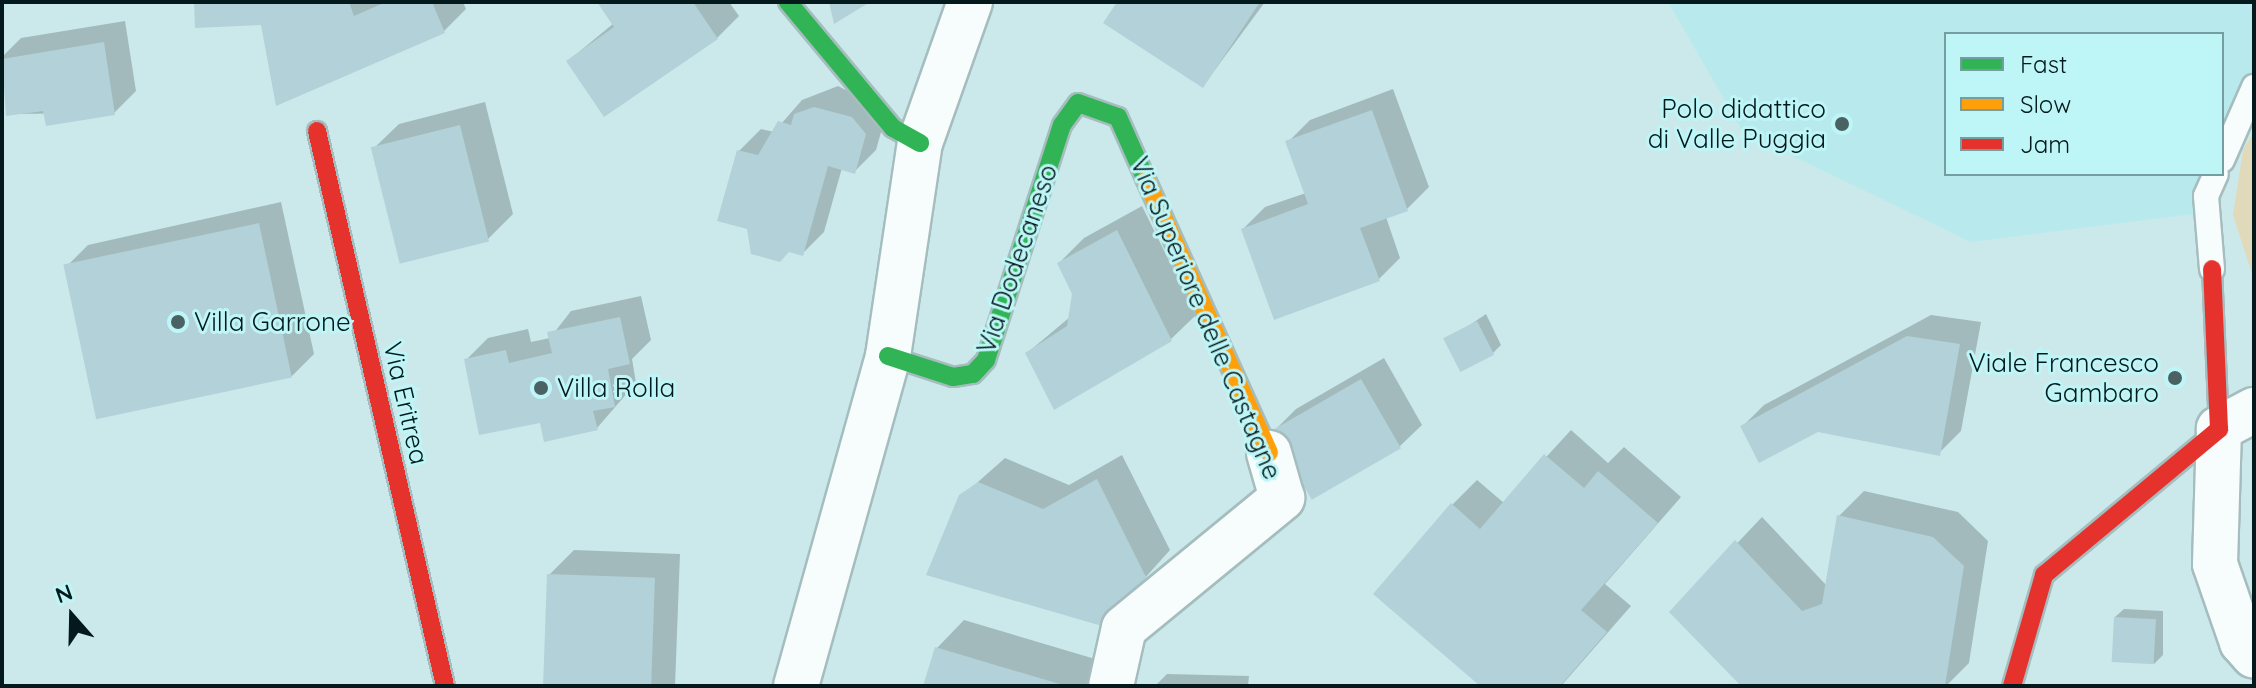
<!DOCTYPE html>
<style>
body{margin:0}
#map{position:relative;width:2256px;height:688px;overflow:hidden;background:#cbe9eb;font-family:Quicksand,sans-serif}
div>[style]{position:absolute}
.built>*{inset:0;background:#b8eaed}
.green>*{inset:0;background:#e0daba}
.shadow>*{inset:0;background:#0003}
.building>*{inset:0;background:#b3d1d8;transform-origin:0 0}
.roads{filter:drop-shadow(2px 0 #a5bdbe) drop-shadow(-2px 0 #a5bdbe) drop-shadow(0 2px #a5bdbe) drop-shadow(0 -2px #a5bdbe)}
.lane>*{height:24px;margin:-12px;padding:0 12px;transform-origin:12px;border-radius:12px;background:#f7fcfc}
.street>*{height:44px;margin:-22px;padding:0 22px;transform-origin:22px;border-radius:22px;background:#f7fcfc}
.fast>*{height:18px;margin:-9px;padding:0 9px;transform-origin:9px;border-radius:9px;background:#30b455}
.slow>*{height:18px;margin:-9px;padding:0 9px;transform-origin:9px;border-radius:9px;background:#ff9f0a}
.jam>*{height:18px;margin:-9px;padding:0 9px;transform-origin:9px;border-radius:9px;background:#e5322d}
.dots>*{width:22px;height:22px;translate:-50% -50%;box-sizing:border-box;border:4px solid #bef6f8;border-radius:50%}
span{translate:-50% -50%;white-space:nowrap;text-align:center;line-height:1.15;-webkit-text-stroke:6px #bef6f8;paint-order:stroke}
.poi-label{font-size:26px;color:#04191b}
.right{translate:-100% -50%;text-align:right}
.left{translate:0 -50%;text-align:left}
.street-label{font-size:26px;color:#04191b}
.frame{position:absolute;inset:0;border:4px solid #04191b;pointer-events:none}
.legend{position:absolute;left:1944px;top:32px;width:280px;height:144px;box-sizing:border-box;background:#bef6f8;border:2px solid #749ea0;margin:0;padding:10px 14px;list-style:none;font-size:24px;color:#04191b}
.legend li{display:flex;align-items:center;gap:16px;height:40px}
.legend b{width:40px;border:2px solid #749ea0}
.north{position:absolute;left:32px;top:576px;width:80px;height:80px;-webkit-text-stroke:6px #bef6f8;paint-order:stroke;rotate:340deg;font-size:22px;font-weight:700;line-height:32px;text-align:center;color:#04191b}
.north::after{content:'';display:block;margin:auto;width:28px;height:36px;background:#04191b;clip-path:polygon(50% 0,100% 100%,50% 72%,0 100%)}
</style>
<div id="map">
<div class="built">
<i style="clip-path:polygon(evenodd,1668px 2px,2254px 2px,2254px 115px,2209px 212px,1971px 242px,1743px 132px,1668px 2px,1946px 34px,2222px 34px,2222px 174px,1946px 174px,1946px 34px)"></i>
</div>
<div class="green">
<i style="clip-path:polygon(2254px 132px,2254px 280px,2233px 215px,2243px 150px)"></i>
</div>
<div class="shadow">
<i style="clip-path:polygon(196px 2px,463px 2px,466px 9px,444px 31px,262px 23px)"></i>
<i style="clip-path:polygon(600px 2px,729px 2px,739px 16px,717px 38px,568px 61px,614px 23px)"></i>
<i style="clip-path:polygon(1119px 2px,1265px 2px,1203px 86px)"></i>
<i style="clip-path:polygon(125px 21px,136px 91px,114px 113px,8px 114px,2px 57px,21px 38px)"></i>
<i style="clip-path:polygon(838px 86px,887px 111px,876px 150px,854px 172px,842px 168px,824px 232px,802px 254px,739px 151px,761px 129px,774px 132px,802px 100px)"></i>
<i style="clip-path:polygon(1393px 89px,1429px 187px,1407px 209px,1386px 217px,1400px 258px,1378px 280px,1243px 229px,1265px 207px,1306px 193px,1288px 142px,1310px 120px)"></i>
<i style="clip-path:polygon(485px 102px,513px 214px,488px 239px,373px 149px,399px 124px)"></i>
<i style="clip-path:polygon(281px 202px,314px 354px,292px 376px,66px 267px,88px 245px)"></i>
<i style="clip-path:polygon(1142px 206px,1196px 315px,1170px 340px,1027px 353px,1070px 317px,1074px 294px,1059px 263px,1084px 238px)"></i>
<i style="clip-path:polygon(641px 296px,651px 340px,632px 359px,636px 383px,597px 428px,542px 421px,466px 360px,488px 338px,528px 329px,531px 342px,550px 338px,571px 311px)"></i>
<i style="clip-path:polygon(1486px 314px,1501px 345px,1493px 353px,1446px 341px)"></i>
<i style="clip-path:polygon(1931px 315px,1981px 322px,1961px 431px,1939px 453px,1818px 430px,1743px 426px,1764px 405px)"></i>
<i style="clip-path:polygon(1384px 358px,1422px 425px,1400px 446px,1313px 497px,1274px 431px,1296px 409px)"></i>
<i style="clip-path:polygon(1571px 430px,1608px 463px,1624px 447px,1681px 497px,1605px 584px,1631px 606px,1561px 686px,1483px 686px,1452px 505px,1477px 480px,1504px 503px)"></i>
<i style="clip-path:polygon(1122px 455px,1170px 550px,1127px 598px,961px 497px,1005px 458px,1069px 485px)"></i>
<i style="clip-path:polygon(1864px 491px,1958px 512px,1988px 541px,1969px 663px,1946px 686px,1744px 686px,1672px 612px,1762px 517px,1827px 586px,1839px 516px)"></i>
<i style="clip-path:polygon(574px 550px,680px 554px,675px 686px,545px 686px,549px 575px)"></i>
<i style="clip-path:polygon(2124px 609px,2163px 611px,2163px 655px,2154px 664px,2115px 617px)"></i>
<i style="clip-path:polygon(964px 620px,1112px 664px,1106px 686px,925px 686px,937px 648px)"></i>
<i style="clip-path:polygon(1167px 674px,1249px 676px,1248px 686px,1155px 686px)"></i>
</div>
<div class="building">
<i style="clip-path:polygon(194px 2px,349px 2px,354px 16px,386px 2px,432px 2px,445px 33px,276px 106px,261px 25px,195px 28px)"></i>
<i style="clip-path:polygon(597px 2px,693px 2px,718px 39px,604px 117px,566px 61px,614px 27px)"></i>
<i style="clip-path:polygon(829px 2px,870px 2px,834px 24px)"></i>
<i style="clip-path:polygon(1117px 2px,1260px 2px,1203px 88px,1103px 23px)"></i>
<i style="clip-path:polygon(104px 42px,115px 115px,46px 126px,43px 111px,6px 116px,2px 59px)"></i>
<i style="clip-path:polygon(814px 107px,852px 117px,866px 134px,855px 174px,828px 166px,803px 256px,789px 252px,780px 262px,751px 254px,747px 229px,717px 221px,737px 150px,758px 155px,778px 121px,791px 125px,794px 114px)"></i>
<i style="clip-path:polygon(1372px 110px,1408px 211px,1360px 228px,1380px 281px,1274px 320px,1241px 229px,1308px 204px,1285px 141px)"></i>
<i style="left:460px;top:125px;width:120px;height:92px;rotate:76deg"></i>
<i style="left:259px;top:223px;width:158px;height:200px;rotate:78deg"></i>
<i style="clip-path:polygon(1117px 230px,1172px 341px,1054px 410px,1025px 353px,1067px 326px,1072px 294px,1057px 263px)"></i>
<i style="clip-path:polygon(620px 317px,630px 364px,608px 369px,615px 407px,593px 411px,598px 430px,544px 442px,540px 423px,479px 435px,464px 359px,506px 350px,509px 363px,552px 353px,547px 332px)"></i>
<i style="left:1477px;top:321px;width:38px;height:38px;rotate:63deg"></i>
<i style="clip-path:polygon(1907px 336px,1960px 344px,1940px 456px,1818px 432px,1759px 463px,1740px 426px)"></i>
<i style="left:1361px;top:379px;width:80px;height:103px;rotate:60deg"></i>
<i style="clip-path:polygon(1544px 454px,1584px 488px,1598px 471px,1658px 523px,1581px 610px,1607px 632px,1560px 686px,1480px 686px,1373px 594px,1451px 503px,1480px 529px)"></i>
<i style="clip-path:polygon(1097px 479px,1146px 577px,1102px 626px,926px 575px,959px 495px,978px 482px,1043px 509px)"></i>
<i style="clip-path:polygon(1837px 515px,1933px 537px,1964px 566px,1945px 686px,1741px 686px,1669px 612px,1735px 540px,1802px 611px,1822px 604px)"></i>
<i style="left:547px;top:574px;width:108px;height:112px;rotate:2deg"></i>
<i style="left:2114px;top:617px;width:42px;height:45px;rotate:3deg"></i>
<i style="clip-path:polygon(935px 647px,1063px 685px,1063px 686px,923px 686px)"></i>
</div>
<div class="roads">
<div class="lane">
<i style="left:2222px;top:160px;width:80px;rotate:-66.3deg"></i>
<i style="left:2212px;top:269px;width:73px;rotate:-94.7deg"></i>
<i style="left:2206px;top:196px;width:24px;rotate:-66deg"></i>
</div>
<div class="street">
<i style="left:2254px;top:410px;width:40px;rotate:152deg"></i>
<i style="left:2219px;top:429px;width:135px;rotate:91.7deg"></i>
<i style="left:2215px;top:564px;width:83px;rotate:70.9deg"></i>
<i style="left:2242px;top:642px;width:18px;rotate:49deg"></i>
<i style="left:796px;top:686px;width:343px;rotate:-74.4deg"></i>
<i style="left:888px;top:356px;width:215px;rotate:-81.5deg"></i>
<i style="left:920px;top:143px;width:150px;rotate:-70.5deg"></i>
<i style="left:1111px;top:686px;width:59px;rotate:-77.4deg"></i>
<i style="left:1124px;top:628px;width:205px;rotate:-39.4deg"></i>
<i style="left:1282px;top:498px;width:47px;rotate:-106.1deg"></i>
</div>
<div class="fast">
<i style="left:788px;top:2px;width:164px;rotate:50.2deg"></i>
<i style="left:893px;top:128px;width:31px;rotate:29deg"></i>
<i style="left:888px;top:356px;width:68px;rotate:17.9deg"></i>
<i style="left:953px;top:377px;width:20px;rotate:-9deg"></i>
<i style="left:973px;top:374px;width:19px;rotate:-47deg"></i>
<i style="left:986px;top:360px;width:247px;rotate:-72.1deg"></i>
<i style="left:1062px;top:125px;width:27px;rotate:-54deg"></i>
<i style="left:1078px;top:103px;width:42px;rotate:19.3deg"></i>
<i style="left:1118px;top:117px;width:69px;rotate:66deg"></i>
</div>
<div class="slow">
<i style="left:1146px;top:180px;width:299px;rotate:65.7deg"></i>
</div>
<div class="jam">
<i style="left:317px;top:131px;width:570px;rotate:77.01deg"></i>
<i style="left:2012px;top:686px;width:116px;rotate:-73.9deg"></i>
<i style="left:2044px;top:575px;width:228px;rotate:-39.8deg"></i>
<i style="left:2219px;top:429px;width:160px;rotate:-92.5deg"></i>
</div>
</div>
<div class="dots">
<i style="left:1842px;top:124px;background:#4a6264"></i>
<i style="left:178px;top:322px;background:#4a6264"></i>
<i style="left:2175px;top:378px;background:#4a6264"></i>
<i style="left:541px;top:388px;background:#4a6264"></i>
</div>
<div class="poi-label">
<span class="right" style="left:1826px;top:124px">Polo didattico<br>di Valle Puggia</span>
<span class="left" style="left:194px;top:322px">Villa Garrone</span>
<span class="right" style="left:2159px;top:378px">Viale Francesco<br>Gambaro</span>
<span class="left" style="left:557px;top:388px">Villa Rolla</span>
</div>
<div class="street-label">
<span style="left:1017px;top:259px;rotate:-71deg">Via Dodecaneso</span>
<span style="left:1206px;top:318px;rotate:67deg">Via Superiore delle Castagne</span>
<span style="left:406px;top:403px;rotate:77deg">Via Eritrea</span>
</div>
<div class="frame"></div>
<ul class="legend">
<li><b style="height:10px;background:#30b455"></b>Fast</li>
<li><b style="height:10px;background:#ff9f0a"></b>Slow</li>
<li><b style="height:10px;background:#e5322d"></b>Jam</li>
</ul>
<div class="north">N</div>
</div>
